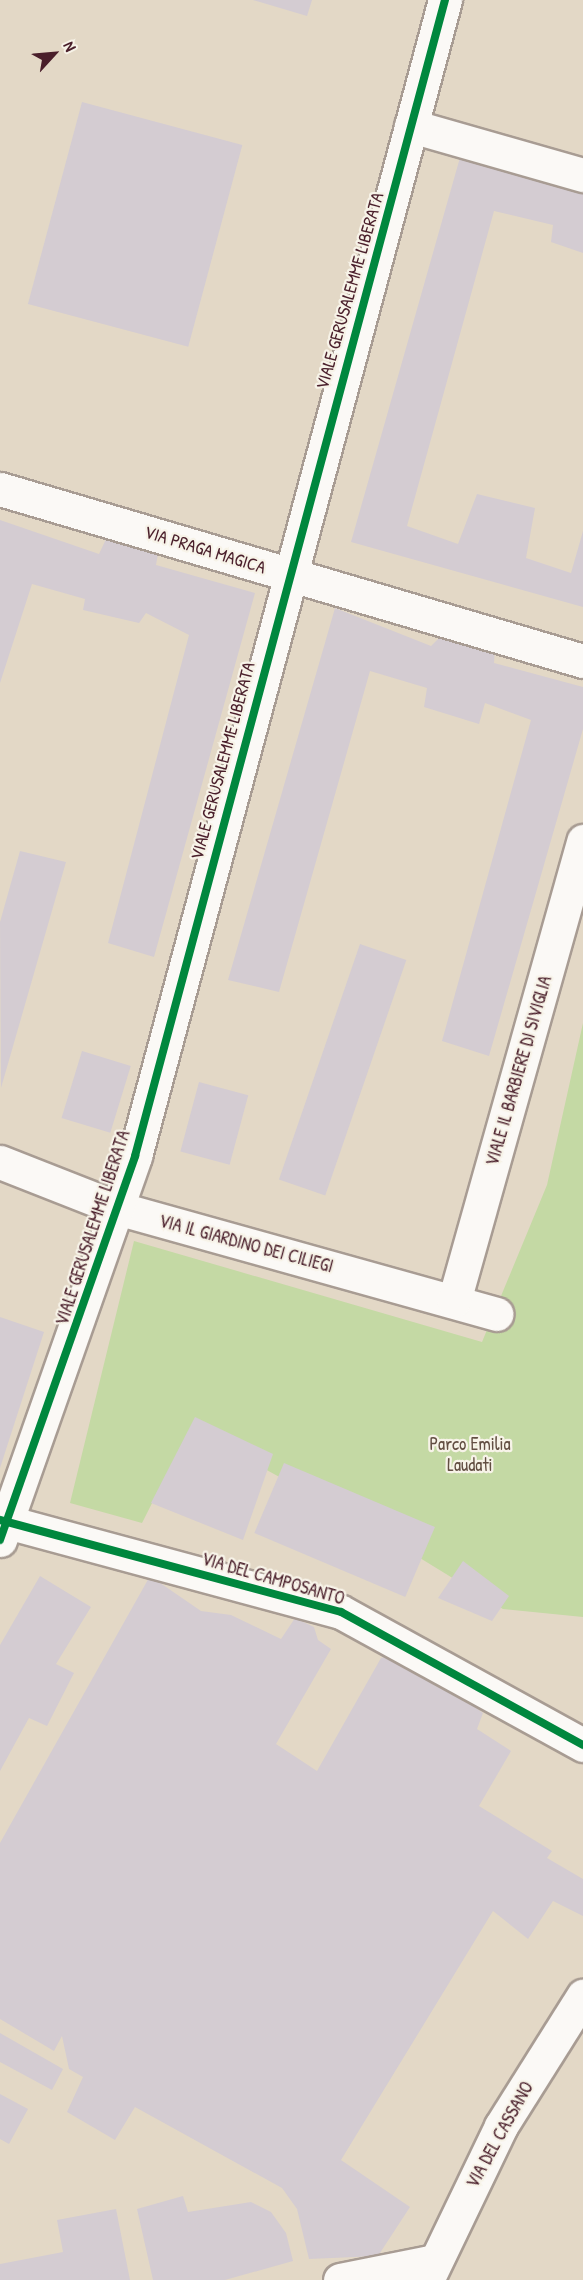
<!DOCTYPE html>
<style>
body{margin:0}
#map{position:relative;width:583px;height:2280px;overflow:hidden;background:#e3d8c6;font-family:"Patrick Hand",sans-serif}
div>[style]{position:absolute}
.green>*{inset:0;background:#c4d9a4}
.building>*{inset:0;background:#d4ccd2;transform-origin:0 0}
.roads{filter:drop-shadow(2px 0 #a89c93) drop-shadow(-2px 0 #a89c93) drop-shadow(0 2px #a89c93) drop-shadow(0 -2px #a89c93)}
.street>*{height:33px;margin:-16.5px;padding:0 16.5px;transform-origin:16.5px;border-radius:16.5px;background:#fbf9f6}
.secondary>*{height:33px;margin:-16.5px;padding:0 16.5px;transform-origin:16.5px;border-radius:16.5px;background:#fbf9f6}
.cycleway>*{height:8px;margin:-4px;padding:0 4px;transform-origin:4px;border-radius:4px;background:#00873e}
span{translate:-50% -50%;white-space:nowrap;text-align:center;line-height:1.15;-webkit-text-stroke:4.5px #f7f3e8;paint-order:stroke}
.street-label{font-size:18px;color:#4a1f2b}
.park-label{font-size:18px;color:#624e42}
.north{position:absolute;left:24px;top:24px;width:60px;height:60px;-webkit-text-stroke:4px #f7f3e8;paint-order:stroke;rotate:64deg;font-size:16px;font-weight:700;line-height:24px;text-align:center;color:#4a1f2b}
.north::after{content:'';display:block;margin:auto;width:21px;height:27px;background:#4a1f2b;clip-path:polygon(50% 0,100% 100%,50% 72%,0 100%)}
</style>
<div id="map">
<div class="green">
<i style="clip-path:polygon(583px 1023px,583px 1617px,503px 1609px,363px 1523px,252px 1462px,187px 1434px,142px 1523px,70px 1503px,134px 1241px,482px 1342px,547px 1185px)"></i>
</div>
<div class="building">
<i style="clip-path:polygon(253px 0,312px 0,307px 16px)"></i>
<i style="left:82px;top:102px;width:166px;height:209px;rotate:15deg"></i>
<i style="clip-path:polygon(461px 154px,583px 189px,583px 253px,551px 242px,553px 225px,494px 211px,407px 526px,458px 544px,477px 494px,535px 508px,526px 558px,571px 573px,583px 531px,583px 607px,351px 542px)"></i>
<i style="clip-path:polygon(0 520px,99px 554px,107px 537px,158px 554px,156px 565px,255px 593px,154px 957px,108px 943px,189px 635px,146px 613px,139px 623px,83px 610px,85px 599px,32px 584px,0 683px)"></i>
<i style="clip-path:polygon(335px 608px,431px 646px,442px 635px,495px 649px,494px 663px,583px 687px,583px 729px,489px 1056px,442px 1041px,531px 720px,485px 703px,479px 724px,424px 707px,427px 688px,370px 671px,279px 992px,228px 980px)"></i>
<i style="clip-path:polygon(20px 851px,66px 862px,1px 1088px,0 922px)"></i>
<i style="left:360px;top:944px;width:49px;height:249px;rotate:19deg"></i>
<i style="left:82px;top:1051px;width:51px;height:70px;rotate:17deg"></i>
<i style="left:199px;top:1082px;width:51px;height:72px;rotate:15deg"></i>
<i style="clip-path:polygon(0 1317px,44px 1332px,0 1468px)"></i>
<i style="clip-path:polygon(195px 1417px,273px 1454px,243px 1540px,151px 1503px)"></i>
<i style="left:284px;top:1463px;width:164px;height:76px;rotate:23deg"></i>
<i style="clip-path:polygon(463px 1561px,509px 1596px,492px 1621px,438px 1598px)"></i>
<i style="clip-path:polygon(40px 1576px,91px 1607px,56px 1664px,74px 1673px,47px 1726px,29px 1718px,0 1771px,0 1645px)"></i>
<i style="clip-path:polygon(150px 1576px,201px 1611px,231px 1615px,281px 1639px,295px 1618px,314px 1627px,318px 1640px,331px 1649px,276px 1744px,317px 1771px,381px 1658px,395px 1654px,419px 1667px,483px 1713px,477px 1729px,511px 1751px,479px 1806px,552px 1851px,547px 1858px,583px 1879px,583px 1916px,553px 1901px,528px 1939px,493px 1911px,341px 2160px,410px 2207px,378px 2256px,309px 2259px,297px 2209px,282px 2188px,135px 2107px,115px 2140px,67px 2112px,83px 2077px,69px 2069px,62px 2036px,54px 2051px,0 2019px,0 1843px)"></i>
<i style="clip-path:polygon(0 2033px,63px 2069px,52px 2090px,0 2062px)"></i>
<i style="clip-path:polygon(0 2094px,28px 2109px,9px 2144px,0 2139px)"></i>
<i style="clip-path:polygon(183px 2196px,188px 2212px,251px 2202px,271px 2212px,286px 2233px,293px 2261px,225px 2280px,153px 2280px,137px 2209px)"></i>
<i style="clip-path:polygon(116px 2209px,130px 2280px,0 2280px,0 2264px,63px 2252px,57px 2220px)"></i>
</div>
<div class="roads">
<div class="street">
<i style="left:411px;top:126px;width:179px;rotate:15.9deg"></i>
<i style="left:0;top:489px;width:608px;rotate:16.44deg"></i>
<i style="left:0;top:1162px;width:126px;rotate:21.5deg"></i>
<i style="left:117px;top:1208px;width:394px;rotate:15.6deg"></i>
<i style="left:454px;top:1301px;width:478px;rotate:-74.3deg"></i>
<i style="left:0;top:1520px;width:353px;rotate:15.1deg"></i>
<i style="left:341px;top:1612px;width:276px;rotate:28.8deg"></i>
<i style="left:0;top:1540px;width:407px;rotate:-70.6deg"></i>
<i style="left:135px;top:1156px;width:1197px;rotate:-74.99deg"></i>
<i style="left:340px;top:2280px;width:97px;rotate:-11.3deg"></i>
</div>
<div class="secondary">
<i style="left:427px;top:2280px;width:171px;rotate:-64.3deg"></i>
<i style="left:501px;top:2126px;width:154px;rotate:-57.8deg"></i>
</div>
</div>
<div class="cycleway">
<i style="left:0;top:1520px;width:353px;rotate:15.1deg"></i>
<i style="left:341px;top:1612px;width:276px;rotate:28.8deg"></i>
<i style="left:0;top:1540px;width:407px;rotate:-70.6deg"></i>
<i style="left:135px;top:1156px;width:1197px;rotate:-74.99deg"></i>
</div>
<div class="street-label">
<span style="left:350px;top:291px;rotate:-74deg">VIALE GERUSALEMME LIBERATA</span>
<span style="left:205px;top:550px;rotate:17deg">VIA PRAGA MAGICA</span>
<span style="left:223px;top:761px;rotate:-75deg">VIALE GERUSALEMME LIBERATA</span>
<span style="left:519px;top:1071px;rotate:-74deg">VIALE IL BARBIERE DI SIVIGLIA</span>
<span style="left:93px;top:1228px;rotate:-72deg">VIALE GERUSALEMME LIBERATA</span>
<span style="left:246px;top:1244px;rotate:15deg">VIA IL GIARDINO DEI CILIEGI</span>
<span style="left:273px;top:1579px;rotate:16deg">VIA DEL CAMPOSANTO</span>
<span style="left:500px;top:2135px;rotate:-61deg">VIA DEL CASSANO</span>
</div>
<div class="park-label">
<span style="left:470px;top:1455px">Parco Emilia<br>Laudati</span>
</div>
<div class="north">N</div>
</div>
